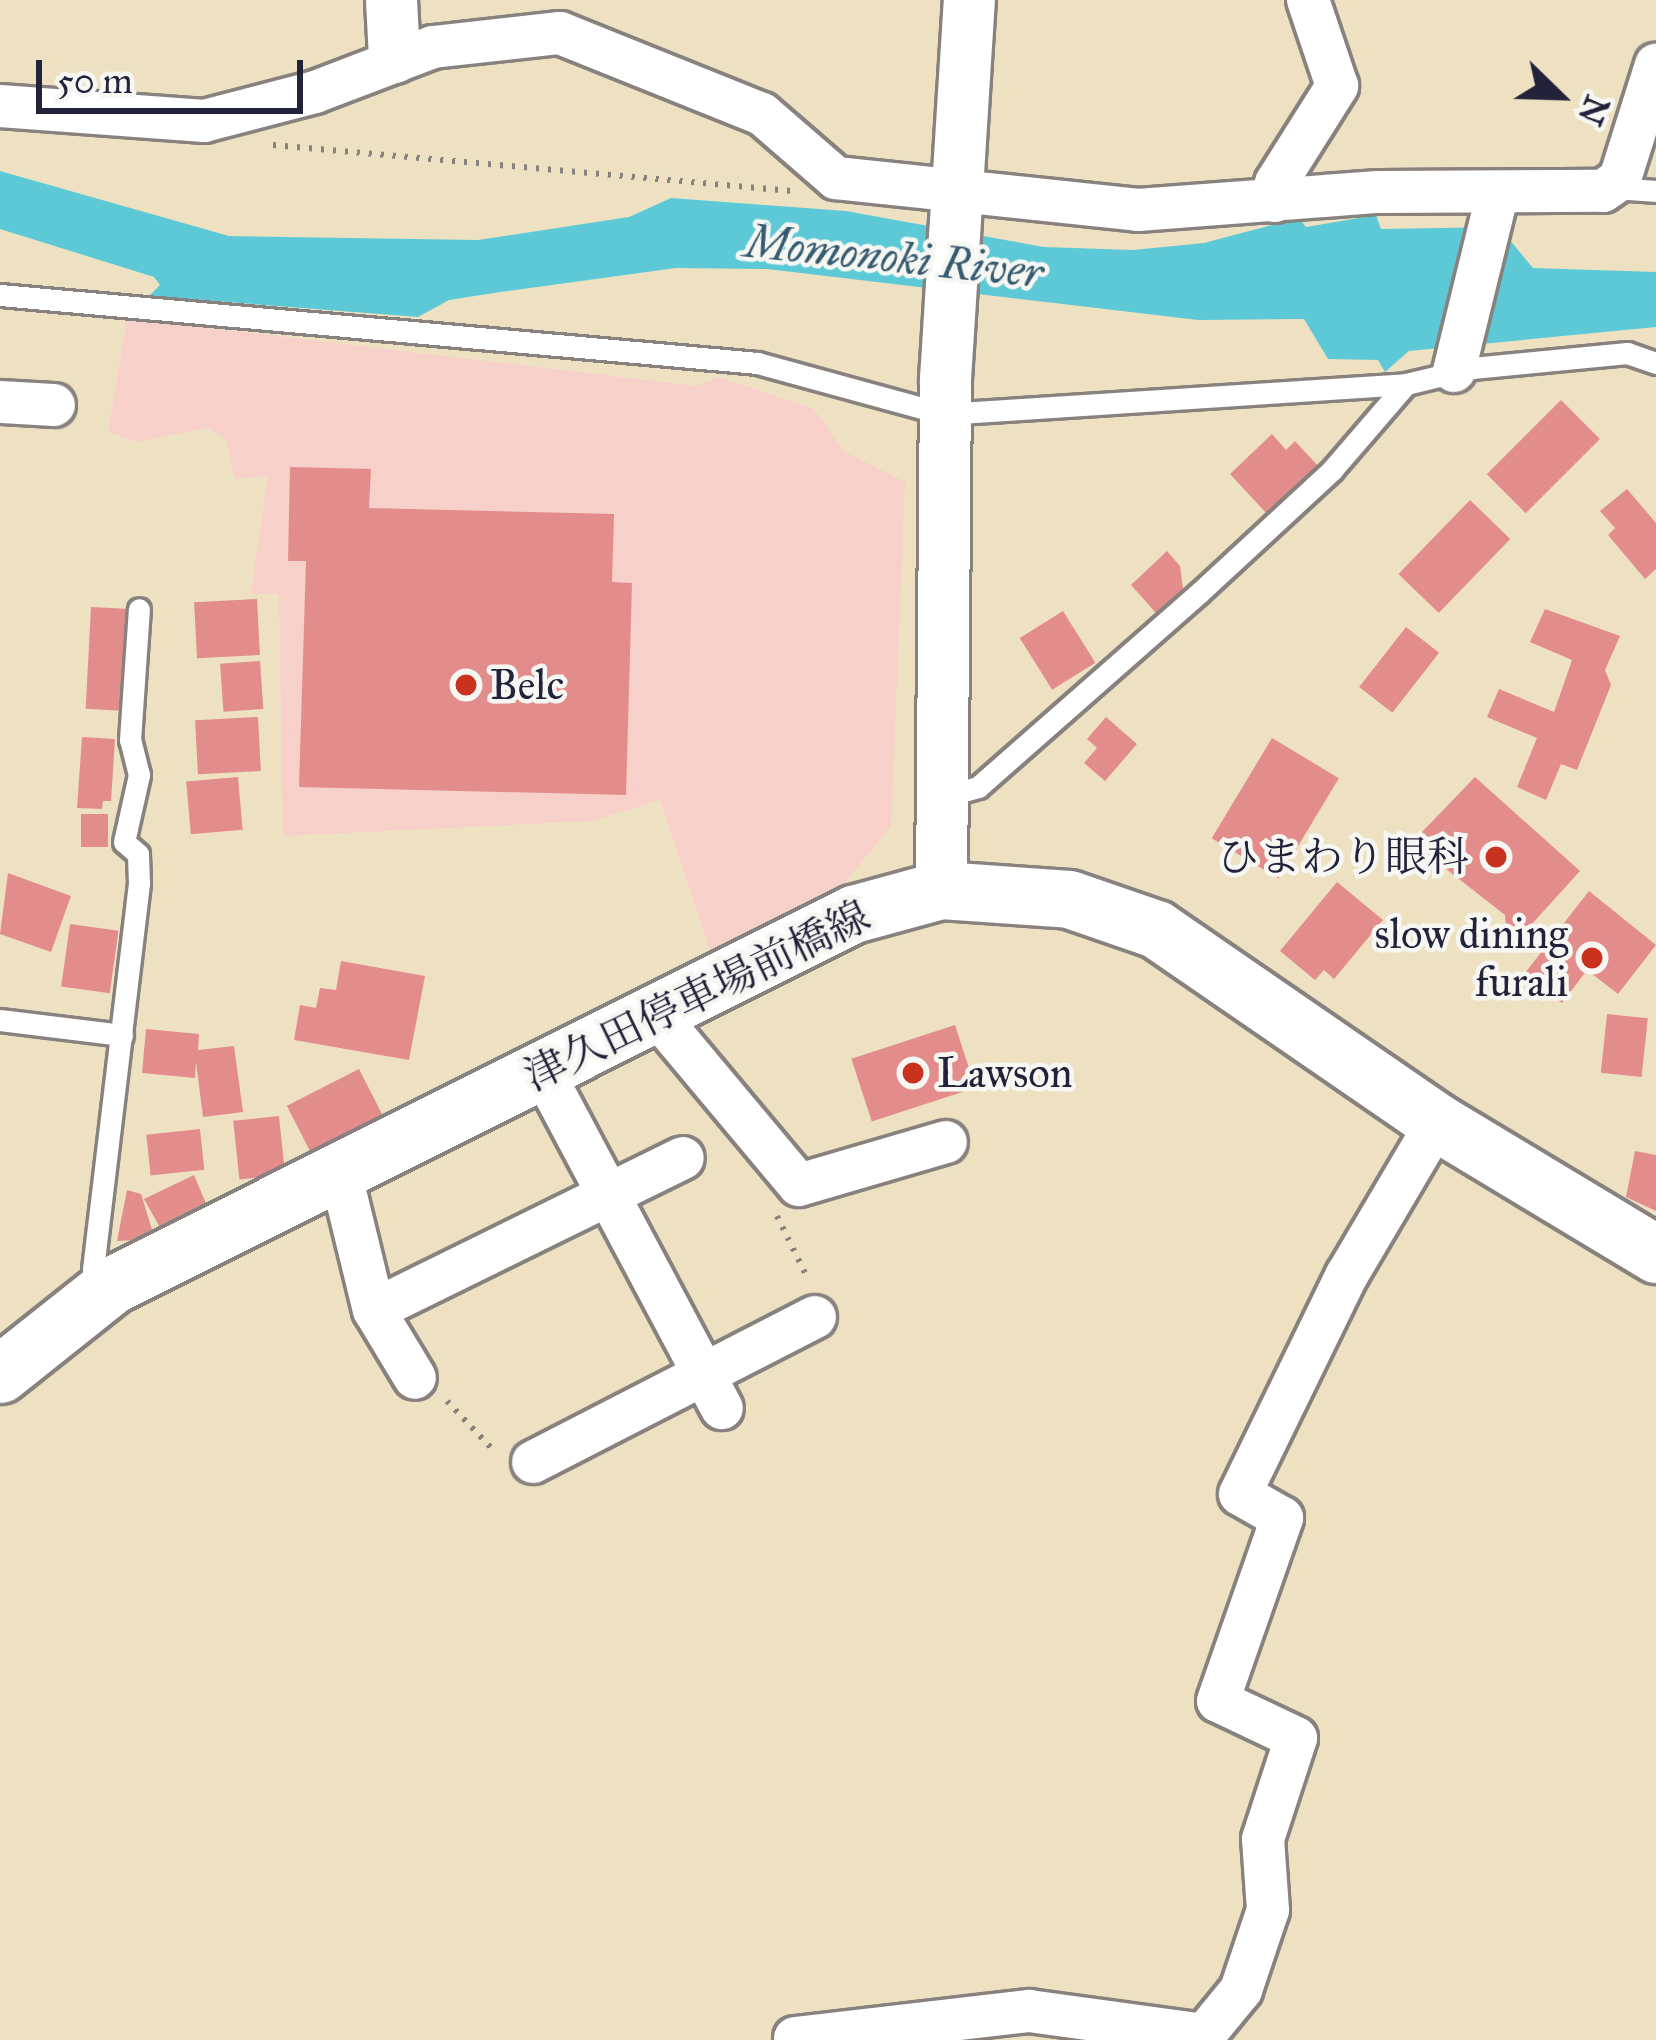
<!DOCTYPE html>
<meta charset="utf-8">
<style>
body{margin:0}
#map{position:relative;width:1656px;height:2040px;overflow:hidden;background:#eee1c2;font-family:"IM FELL Great Primer","Noto Serif JP",serif}
div>[style]{position:absolute}
.built>*{inset:0;background:#f7d0c9}
.water>*{inset:0;background:#5dc9d6}
.building>*{inset:0;background:#e28d8b;transform-origin:0 0}
.path>*{height:6px;margin-top:-3px;transform-origin:0;background:repeating-linear-gradient(90deg,#88827e 0 3px,transparent 0 12px)}
.roads{filter:drop-shadow(3px 0 #88827e) drop-shadow(-3px 0 #88827e) drop-shadow(0 3px #88827e) drop-shadow(0 -3px #88827e)}
.service>*{height:21px;margin:-10.5px;padding:0 10.5px;transform-origin:10.5px;border-radius:10.5px;background:#fff}
.minor>*{height:42px;margin:-21px;padding:0 21px;transform-origin:21px;border-radius:21px;background:#fff}
.tertiary>*{height:51px;margin:-25.5px;padding:0 25.5px;transform-origin:25.5px;border-radius:25.5px;background:#fff}
.secondary>*{height:57px;margin:-28.5px;padding:0 28.5px;transform-origin:28.5px;border-radius:28.5px;background:#fff}
.dots>*{width:33px;height:33px;translate:-50% -50%;box-sizing:border-box;border:6px solid #f6f6f2;border-radius:50%}
span{translate:-50% -50%;white-space:nowrap;text-align:center;line-height:1.15;-webkit-text-stroke:9px #f6f6f2;paint-order:stroke}
.poi-label{font-size:42px;color:#22223b}
.left{translate:0 -50%;text-align:left}
.right{translate:-100% -50%;text-align:right}
.street-label{font-size:42px;color:#22223b}
.water-label{font-size:45px;color:#375c71;font-style:italic}
.north{position:absolute;left:1500px;top:36px;width:120px;height:120px;-webkit-text-stroke:9px #f6f6f2;paint-order:stroke;rotate:113deg;font-size:33px;font-weight:700;line-height:48px;text-align:center;color:#22223b}
.north::after{content:'';display:block;margin:auto;width:42px;height:54px;background:#22223b;clip-path:polygon(50% 0,100% 100%,50% 72%,0 100%)}
.scale{position:absolute;left:36px;top:60px;width:267px;height:54px;box-sizing:border-box;border:6px solid #22223b;border-top:0;padding-left:15px;font-size:36px;line-height:42px;white-space:nowrap;color:#22223b;-webkit-text-stroke:9px #f6f6f2;paint-order:stroke}
</style>
<div id="map">
<div class="built">
<i style="clip-path:polygon(127px 318px,695px 386px,719px 377px,814px 409px,843px 451px,905px 482px,891px 826px,836px 894px,714px 962px,660px 800px,592px 821px,283px 836px,279px 594px,251px 594px,268px 476px,235px 479px,226px 438px,206px 428px,137px 442px,108px 432px)"></i>
</div>
<div class="water">
<i style="clip-path:polygon(0 171px,229px 236px,478px 240px,629px 217px,671px 198px,846px 211px,1044px 247px,1133px 250px,1204px 243px,1299px 218px,1306px 227px,1376px 215px,1381px 229px,1499px 227px,1533px 268px,1656px 272px,1656px 327px,1409px 351px,1385px 372px,1378px 360px,1328px 359px,1304px 319px,1198px 320px,767px 269px,676px 268px,500px 292px,449px 300px,418px 317px,149px 296px,160px 285px,154px 277px,0 229px)"></i>
</div>
<div class="building">
<i style="left:1561px;top:400px;width:55px;height:105px;rotate:45deg"></i>
<i style="clip-path:polygon(1272px 434px,1286px 450px,1295px 441px,1319px 467px,1268px 515px,1230px 474px)"></i>
<i style="clip-path:polygon(290px 467px,371px 469px,369px 508px,614px 514px,612px 582px,632px 583px,626px 795px,299px 787px,306px 561px,288px 561px)"></i>
<i style="clip-path:polygon(1627px 489px,1656px 523px,1656px 569px,1645px 579px,1608px 535px,1615px 528px,1600px 511px)"></i>
<i style="left:1470px;top:500px;width:56px;height:103px;rotate:44deg"></i>
<i style="clip-path:polygon(1167px 551px,1180px 566px,1183px 589px,1156px 613px,1131px 585px)"></i>
<i style="left:257px;top:599px;width:56px;height:63px;rotate:87deg"></i>
<i style="left:91px;top:607px;width:35px;height:102px;rotate:3deg"></i>
<i style="clip-path:polygon(1545px 609px,1620px 636px,1605px 670px,1611px 685px,1577px 770px,1561px 764px,1546px 800px,1517px 787px,1537px 738px,1487px 717px,1499px 689px,1554px 712px,1572px 660px,1530px 642px)"></i>
<i style="left:1063px;top:611px;width:61px;height:51px;rotate:58deg"></i>
<i style="left:1406px;top:627px;width:42px;height:76px;rotate:38deg"></i>
<i style="left:260px;top:661px;width:48px;height:40px;rotate:86deg"></i>
<i style="left:258px;top:717px;width:54px;height:63px;rotate:87deg"></i>
<i style="clip-path:polygon(1106px 717px,1137px 744px,1105px 781px,1084px 763px,1097px 748px,1087px 739px)"></i>
<i style="clip-path:polygon(82px 737px,115px 739px,111px 801px,103px 801px,102px 809px,77px 808px)"></i>
<i style="left:1272px;top:738px;width:78px;height:117px;rotate:31deg"></i>
<i style="left:238px;top:777px;width:53px;height:52px;rotate:85deg"></i>
<i style="clip-path:polygon(1475px 777px,1580px 871px,1521px 936px,1506px 929px,1505px 915px,1418px 847px,1421px 833px)"></i>
<i style="left:81px;top:814px;width:27px;height:33px"></i>
<i style="clip-path:polygon(8px 873px,71px 896px,51px 952px,0 934px)"></i>
<i style="clip-path:polygon(1337px 882px,1383px 920px,1334px 979px,1324px 970px,1315px 980px,1280px 951px)"></i>
<i style="clip-path:polygon(1589px 891px,1656px 945px,1618px 994px,1587px 970px,1562px 1003px,1525px 973px)"></i>
<i style="left:70px;top:924px;width:49px;height:63px;rotate:8deg"></i>
<i style="clip-path:polygon(341px 961px,425px 976px,409px 1060px,294px 1040px,300px 1005px,316px 1008px,320px 988px,336px 990px)"></i>
<i style="left:1607px;top:1014px;width:41px;height:59px;rotate:6deg"></i>
<i style="left:955px;top:1025px;width:66px;height:109px;rotate:72deg"></i>
<i style="clip-path:polygon(146px 1029px,199px 1034px,198px 1050px,234px 1046px,243px 1112px,203px 1117px,196px 1062px,195px 1078px,142px 1073px)"></i>
<i style="left:359px;top:1069px;width:57px;height:81px;rotate:63deg"></i>
<i style="left:279px;top:1116px;width:59px;height:46px;rotate:84deg"></i>
<i style="left:200px;top:1129px;width:41px;height:54px;rotate:84deg"></i>
<i style="clip-path:polygon(1635px 1151px,1656px 1155px,1656px 1211px,1626px 1197px)"></i>
<i style="clip-path:polygon(194px 1175px,210px 1213px,166px 1238px,144px 1199px)"></i>
<i style="clip-path:polygon(127px 1190px,141px 1194px,155px 1239px,117px 1241px)"></i>
</div>
<div class="path">
<i style="left:273px;top:145px;width:521px;rotate:5.07deg"></i>
<i style="left:777px;top:1216px;width:70px;rotate:63.8deg"></i>
<i style="left:447px;top:1401px;width:70px;rotate:46.7deg"></i>
</div>
<div class="roads">
<div class="service">
<i style="left:1613px;top:188px;width:43px;rotate:4deg"></i>
<i style="left:0;top:295px;width:760px;rotate:5.13deg"></i>
<i style="left:757px;top:363px;width:194px;rotate:15.3deg"></i>
<i style="left:944px;top:414px;width:463px;rotate:-3.7deg"></i>
<i style="left:1406px;top:384px;width:68px;rotate:-13.6deg"></i>
<i style="left:1472px;top:368px;width:156px;rotate:-5.5deg"></i>
<i style="left:1627px;top:353px;width:31px;rotate:19deg"></i>
<i style="left:939px;top:798px;width:41px;rotate:-15.8deg"></i>
<i style="left:978px;top:787px;width:295px;rotate:-41.3deg"></i>
<i style="left:1200px;top:592px;width:180px;rotate:-42.7deg"></i>
<i style="left:1332px;top:470px;width:113px;rotate:-49.3deg"></i>
<i style="left:0;top:1020px;width:123px;rotate:7deg"></i>
<i style="left:107px;top:1281px;width:18px;rotate:-139deg"></i>
<i style="left:93px;top:1269px;width:389px;rotate:-83.2deg"></i>
<i style="left:139px;top:883px;width:29px;rotate:-92deg"></i>
<i style="left:138px;top:854px;width:18px;rotate:-139deg"></i>
<i style="left:124px;top:842px;width:69px;rotate:-77.4deg"></i>
<i style="left:139px;top:775px;width:36px;rotate:-104deg"></i>
<i style="left:130px;top:740px;width:131px;rotate:-86.1deg"></i>
</div>
<div class="minor">
<i style="left:0;top:106px;width:205px;rotate:4.2deg"></i>
<i style="left:204px;top:121px;width:115px;rotate:-14.6deg"></i>
<i style="left:315px;top:92px;width:126px;rotate:-20.9deg"></i>
<i style="left:433px;top:47px;width:128px;rotate:-6.3deg"></i>
<i style="left:560px;top:33px;width:218px;rotate:21.9deg"></i>
<i style="left:762px;top:114px;width:98px;rotate:40.9deg"></i>
<i style="left:836px;top:178px;width:304px;rotate:6deg"></i>
<i style="left:1138px;top:210px;width:241px;rotate:-4.3deg"></i>
<i style="left:1378px;top:192px;width:225px;rotate:-0.3deg"></i>
<i style="left:1603px;top:191px;width:21px;rotate:-35deg"></i>
<i style="left:1620px;top:179px;width:120px;rotate:-72.5deg"></i>
<i style="left:1275px;top:201px;width:18px;rotate:-87deg"></i>
<i style="left:1276px;top:183px;width:115px;rotate:-57.8deg"></i>
<i style="left:1337px;top:86px;width:91px;rotate:-108.6deg"></i>
<i style="left:1454px;top:371px;width:180px;rotate:-76.2deg"></i>
<i style="left:0;top:402px;width:54px;rotate:3.2deg"></i>
<i style="left:655px;top:1013px;width:224px;rotate:50.1deg"></i>
<i style="left:799px;top:1185px;width:153px;rotate:-16.3deg"></i>
<i style="left:542px;top:1070px;width:383px;rotate:62deg"></i>
<i style="left:340px;top:1171px;width:143px;rotate:76.3deg"></i>
<i style="left:374px;top:1310px;width:79px;rotate:58.9deg"></i>
<i style="left:374px;top:1310px;width:344px;rotate:-26.2deg"></i>
<i style="left:533px;top:1462px;width:317px;rotate:-27.2deg"></i>
<i style="left:795px;top:2038px;width:236px;rotate:-6.6deg"></i>
<i style="left:1029px;top:2011px;width:177px;rotate:7.8deg"></i>
<i style="left:1200px;top:2040px;width:65px;rotate:-50.6deg"></i>
<i style="left:1241px;top:1990px;width:84px;rotate:-71.4deg"></i>
<i style="left:1268px;top:1910px;width:71px;rotate:-94deg"></i>
<i style="left:1263px;top:1839px;width:106px;rotate:-71.9deg"></i>
<i style="left:1296px;top:1738px;width:86px;rotate:-154.6deg"></i>
<i style="left:1218px;top:1701px;width:194px;rotate:-70.7deg"></i>
<i style="left:1282px;top:1518px;width:48px;rotate:-150.3deg"></i>
<i style="left:1240px;top:1494px;width:244px;rotate:-64deg"></i>
<i style="left:1347px;top:1275px;width:178px;rotate:-59.5deg"></i>
</div>
<div class="tertiary">
<i style="left:391px;top:0;width:57px;rotate:87deg"></i>
<i style="left:941px;top:890px;width:511px;rotate:-89.55deg"></i>
<i style="left:945px;top:379px;width:380px;rotate:-86.4deg"></i>
</div>
<div class="secondary">
<i style="left:0;top:1374px;width:143px;rotate:-38.5deg"></i>
<i style="left:112px;top:1285px;width:829px;rotate:-26.6deg"></i>
<i style="left:853px;top:914px;width:91px;rotate:-15.3deg"></i>
<i style="left:941px;top:890px;width:128px;rotate:4deg"></i>
<i style="left:1069px;top:899px;width:92px;rotate:19deg"></i>
<i style="left:1156px;top:929px;width:341px;rotate:34.5deg"></i>
<i style="left:1437px;top:1122px;width:256px;rotate:31.1deg"></i>
</div>
</div>
<div class="dots">
<i style="left:466px;top:685px;background:#c8321e"></i>
<i style="left:1496px;top:857px;background:#c8321e"></i>
<i style="left:1592px;top:958px;background:#c8321e"></i>
<i style="left:913px;top:1073px;background:#c8321e"></i>
</div>
<div class="poi-label">
<span class="left" style="left:490px;top:685px">Belc</span>
<span class="right" style="left:1469px;top:857px">ひまわり眼科</span>
<span class="right" style="left:1568px;top:958px">slow dining<br>furali</span>
<span class="left" style="left:937px;top:1073px">Lawson</span>
</div>
<div class="street-label">
<span style="left:697px;top:996px;rotate:-26deg">津久田停車場前橋線</span>
</div>
<div class="water-label">
<span style="left:894px;top:257px;rotate:6deg">Momonoki River</span>
</div>
<div class="north">N</div>
<div class="scale">50 m</div>
</div>
